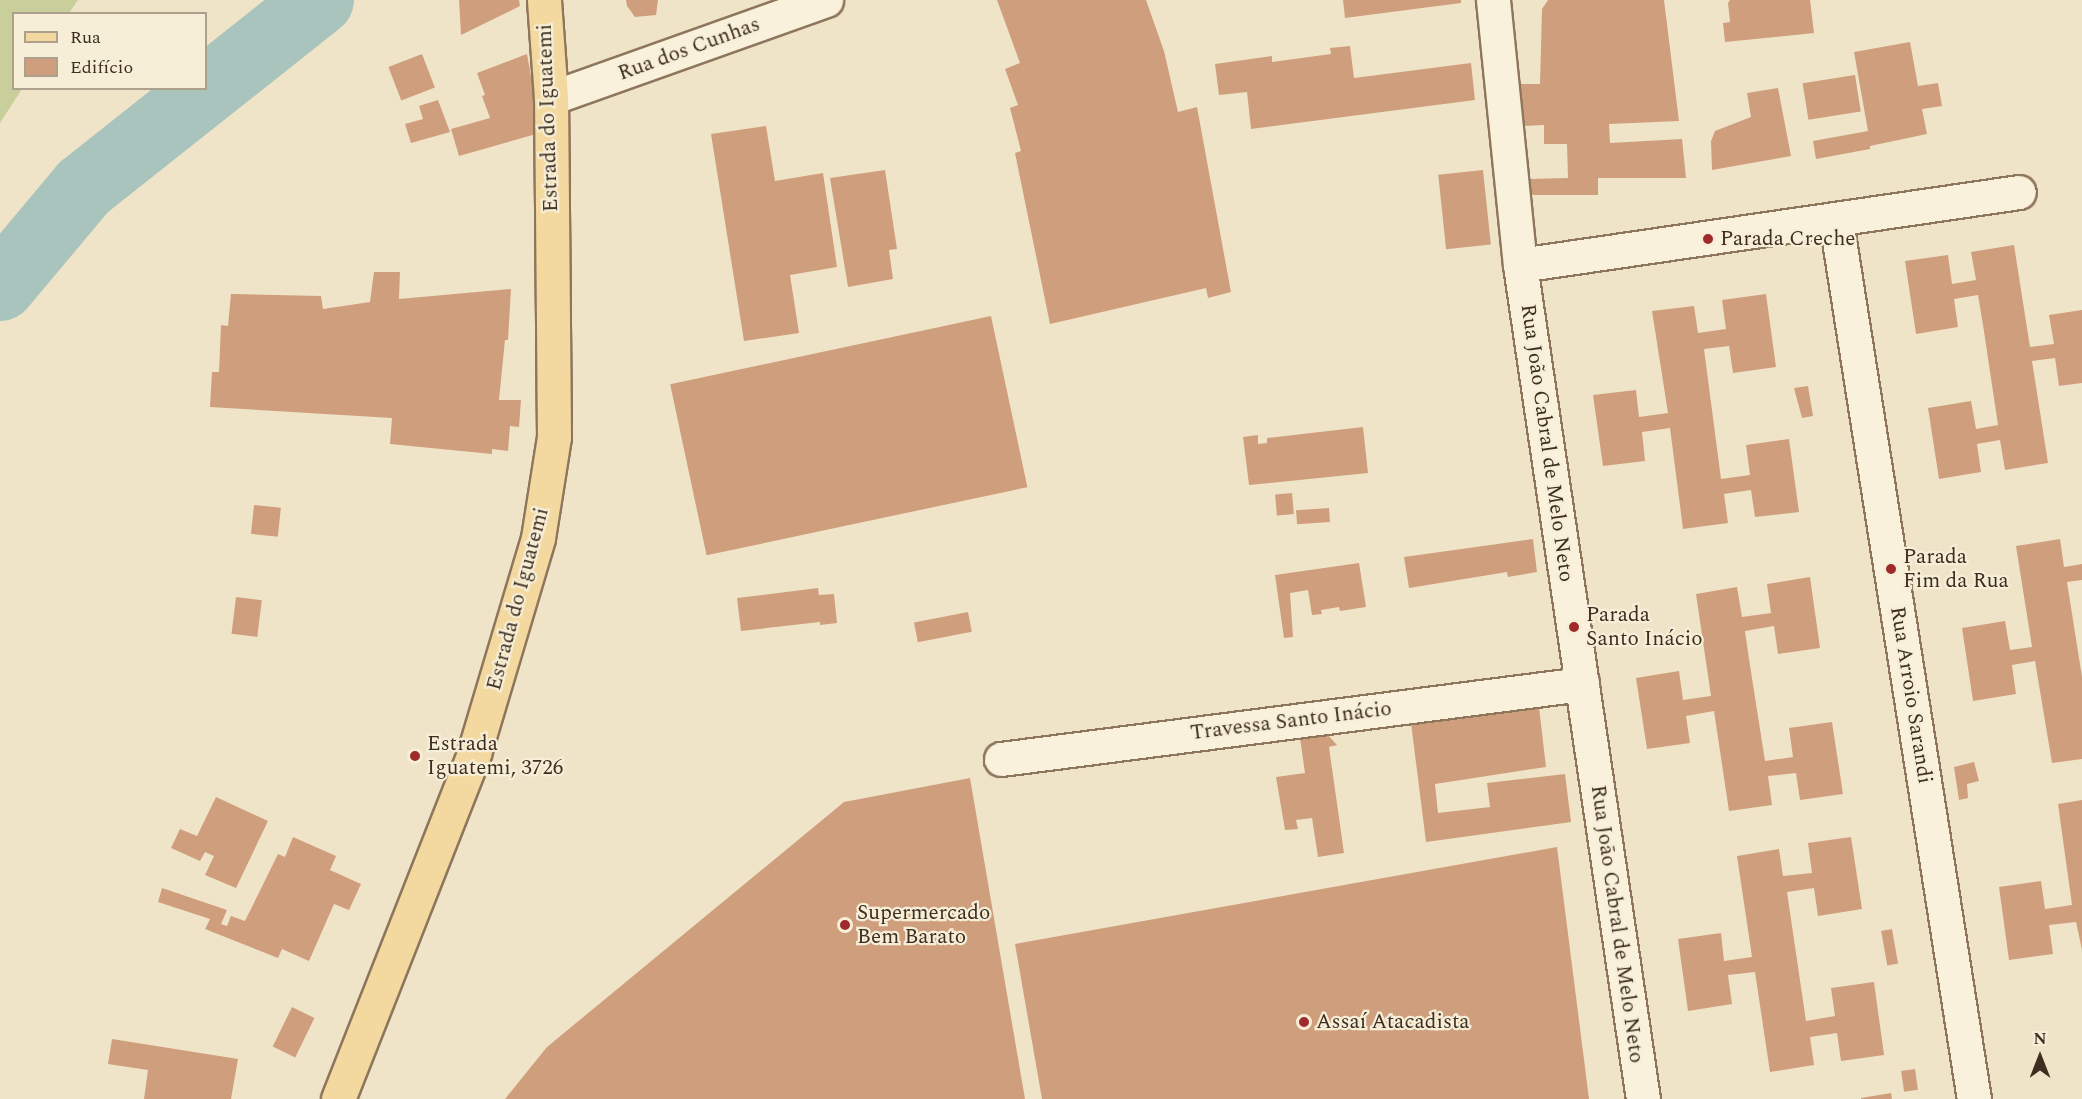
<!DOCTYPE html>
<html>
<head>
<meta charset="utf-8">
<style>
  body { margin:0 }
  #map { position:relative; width:2082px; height:1099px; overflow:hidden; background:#f0e4c8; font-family:Spectral,serif }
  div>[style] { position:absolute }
  .green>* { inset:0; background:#c9cf9b }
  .river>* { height:69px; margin:-34.5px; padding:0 34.5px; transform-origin:34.5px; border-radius:34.5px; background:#a9c4bc }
  .building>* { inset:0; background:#cf9f7d; transform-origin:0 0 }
  .roads { filter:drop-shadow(2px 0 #8d765c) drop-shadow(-2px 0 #8d765c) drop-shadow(0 2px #8d765c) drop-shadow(0 -2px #8d765c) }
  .street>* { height:33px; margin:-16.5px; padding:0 16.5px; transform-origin:16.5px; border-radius:16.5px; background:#faf1dc }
  .primary>* { height:33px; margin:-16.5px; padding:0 16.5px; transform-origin:16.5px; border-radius:16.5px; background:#f3d9a0 }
  .dots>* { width:16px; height:16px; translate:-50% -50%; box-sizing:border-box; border:3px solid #f7eed8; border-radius:50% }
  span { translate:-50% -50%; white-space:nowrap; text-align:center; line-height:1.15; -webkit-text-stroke:4.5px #f7eed8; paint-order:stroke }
  .street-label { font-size:21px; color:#3d2e20 }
  .poi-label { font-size:21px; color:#3d2e20 }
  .left { translate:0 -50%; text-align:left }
  .legend { position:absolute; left:12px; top:12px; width:195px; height:78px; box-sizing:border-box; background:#f7eed8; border:2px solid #ada18e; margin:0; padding:8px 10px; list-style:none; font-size:18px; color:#3d2e20 }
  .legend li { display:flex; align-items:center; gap:12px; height:30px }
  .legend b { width:30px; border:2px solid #ada18e }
  .north { position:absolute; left:2010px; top:1027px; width:60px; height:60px; -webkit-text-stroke:4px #f7eed8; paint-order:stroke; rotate:0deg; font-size:16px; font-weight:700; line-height:24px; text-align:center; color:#3d2e20 }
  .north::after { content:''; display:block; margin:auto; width:21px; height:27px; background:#3d2e20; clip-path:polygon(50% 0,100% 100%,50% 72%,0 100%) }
</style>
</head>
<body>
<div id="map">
  <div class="green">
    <i style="clip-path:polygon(0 0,78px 0,69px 13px,14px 14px,14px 88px,22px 89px,0 123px)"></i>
  </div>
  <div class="river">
    <i style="left:0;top:286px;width:129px;rotate:-50deg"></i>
    <i style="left:83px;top:187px;width:301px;rotate:-38.4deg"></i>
  </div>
  <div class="building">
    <i style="clip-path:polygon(459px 0,519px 0,520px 6px,461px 35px)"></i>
    <i style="clip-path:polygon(626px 0,658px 0,656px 15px,635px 17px,627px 6px)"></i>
    <i style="clip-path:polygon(997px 0,1146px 0,1164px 51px,1178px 112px,1197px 107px,1231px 292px,1208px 298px,1206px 288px,1050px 324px,1015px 153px,1021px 151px,1010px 108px,1018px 105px,1005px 69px,1020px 63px)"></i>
    <i style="clip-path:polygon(1343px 0,1461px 0,1461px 3px,1345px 18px)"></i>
    <i style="clip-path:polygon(1548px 0,1664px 0,1679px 121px,1609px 124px,1610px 143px,1682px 139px,1686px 178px,1598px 178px,1598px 195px,1531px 195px,1530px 179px,1568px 178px,1567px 144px,1544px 144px,1544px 125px,1524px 126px,1520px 84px,1540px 84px,1542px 9px)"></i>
    <i style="clip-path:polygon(1730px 0,1810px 0,1814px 33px,1725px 42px,1723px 23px,1730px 22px,1728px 3px)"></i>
    <i style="clip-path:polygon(1910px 42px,1918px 86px,1938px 83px,1942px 106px,1922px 109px,1927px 134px,1870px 146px,1870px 149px,1816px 159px,1813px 141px,1868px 131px,1854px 52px)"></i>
    <i style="clip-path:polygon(1350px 46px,1354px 78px,1471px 63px,1475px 100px,1251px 129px,1247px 92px,1219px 95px,1215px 64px,1272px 56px,1272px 62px,1331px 54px,1330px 48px)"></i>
    <i style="left:422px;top:54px;width:36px;height:36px;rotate:69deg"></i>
    <i style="clip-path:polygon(527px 54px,536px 104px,536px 134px,459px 156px,451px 129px,490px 118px,482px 96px,485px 95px,477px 73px)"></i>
    <i style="left:1855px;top:75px;width:37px;height:53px;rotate:81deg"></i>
    <i style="clip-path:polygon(1778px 88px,1791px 156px,1712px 170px,1711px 141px,1715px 131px,1751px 117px,1747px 93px)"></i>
    <i style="clip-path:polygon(438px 100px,450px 132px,411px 143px,405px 124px,423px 119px,419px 106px)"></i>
    <i style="clip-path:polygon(766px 126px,775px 181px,823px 173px,837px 267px,790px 275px,799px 333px,744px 341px,711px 134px)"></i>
    <i style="clip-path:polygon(885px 170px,897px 249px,889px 250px,893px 279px,848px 287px,830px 178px)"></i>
    <i style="left:1483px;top:170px;width:75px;height:45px;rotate:84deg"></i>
    <i style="clip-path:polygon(2014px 245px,2030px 347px,2054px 344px,2049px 315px,2082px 310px,2082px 383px,2059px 386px,2055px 358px,2032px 361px,2048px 463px,2005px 470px,2000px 440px,1977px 444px,1981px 472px,1939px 479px,1928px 408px,1971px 401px,1976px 429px,1998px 425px,1983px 325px,1978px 295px,1954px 299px,1958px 327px,1916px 334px,1905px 261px,1948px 255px,1952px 284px,1976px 280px,1971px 252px)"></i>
    <i style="clip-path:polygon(374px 272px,400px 272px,399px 299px,511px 289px,508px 340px,505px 340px,499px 400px,521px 400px,519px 427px,510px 426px,508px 451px,492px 449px,492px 454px,390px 444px,392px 418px,210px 407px,212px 372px,219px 372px,221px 325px,228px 326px,231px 294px,321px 296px,323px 309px,370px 302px)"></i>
    <i style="clip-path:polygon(1766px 294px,1776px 367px,1733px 373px,1729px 346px,1704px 349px,1721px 479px,1750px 475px,1746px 445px,1789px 439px,1799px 512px,1755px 517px,1751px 490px,1724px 494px,1728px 523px,1683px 529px,1670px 428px,1642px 432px,1645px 461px,1603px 466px,1593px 395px,1636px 390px,1639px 417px,1668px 413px,1652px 311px,1694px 306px,1698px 333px,1726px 329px,1722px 300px)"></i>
    <i style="left:991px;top:316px;width:175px;height:328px;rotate:78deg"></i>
    <i style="clip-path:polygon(1808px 386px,1813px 416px,1802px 418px,1794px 388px)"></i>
    <i style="clip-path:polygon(1363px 427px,1368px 473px,1249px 485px,1243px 437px,1258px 435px,1258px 444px,1267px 443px,1267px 438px)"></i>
    <i style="left:1292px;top:493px;width:21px;height:17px;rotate:85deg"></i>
    <i style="left:254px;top:505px;width:27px;height:29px;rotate:6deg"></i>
    <i style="left:1329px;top:508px;width:14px;height:33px;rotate:86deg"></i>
    <i style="clip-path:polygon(1533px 539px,1537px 572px,1508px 577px,1507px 572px,1409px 588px,1404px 557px)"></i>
    <i style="clip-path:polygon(2060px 539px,2064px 567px,2082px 564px,2082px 580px,2067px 582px,2082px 677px,2082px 759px,2052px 763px,2035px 661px,2012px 665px,2016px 694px,1973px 701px,1962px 628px,2005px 621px,2010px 650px,2032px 647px,2016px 546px)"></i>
    <i style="clip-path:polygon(1359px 563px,1366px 607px,1340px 611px,1339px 607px,1321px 610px,1322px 614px,1312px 615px,1308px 590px,1290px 593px,1293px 637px,1284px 638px,1275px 575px)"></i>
    <i style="clip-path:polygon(1810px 577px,1820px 648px,1778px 654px,1774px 626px,1745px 631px,1749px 659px,1765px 761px,1793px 757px,1789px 728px,1832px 722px,1843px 794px,1800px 800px,1796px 773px,1768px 776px,1772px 805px,1729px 811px,1714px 711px,1686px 716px,1690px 743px,1647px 749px,1636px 678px,1679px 671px,1683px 700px,1711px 696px,1696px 594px,1737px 587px,1742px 617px,1771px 613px,1767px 584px)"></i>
    <i style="clip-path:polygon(818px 588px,819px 595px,834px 594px,837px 623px,820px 625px,820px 622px,741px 631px,737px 598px)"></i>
    <i style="left:236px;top:597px;width:26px;height:37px;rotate:7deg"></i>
    <i style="left:968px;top:612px;width:20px;height:55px;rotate:79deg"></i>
    <i style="clip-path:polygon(1539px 707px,1546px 767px,1435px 784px,1438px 813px,1490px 807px,1487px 783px,1565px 774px,1571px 822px,1426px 842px,1411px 723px)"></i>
    <i style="clip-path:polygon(1328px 735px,1337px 745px,1329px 747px,1344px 853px,1318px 857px,1312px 818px,1296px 820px,1298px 829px,1285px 830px,1276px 777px,1305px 773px,1300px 738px)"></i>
    <i style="clip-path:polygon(1974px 762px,1979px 781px,1967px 784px,1968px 798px,1959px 800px,1954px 767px)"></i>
    <i style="clip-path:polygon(970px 778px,1025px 1099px,505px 1099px,547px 1047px,844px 802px)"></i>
    <i style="clip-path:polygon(216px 797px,268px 821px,236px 888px,205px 875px,214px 856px,205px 852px,200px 861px,171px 848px,180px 829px,197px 836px)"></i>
    <i style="clip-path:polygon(2082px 800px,2082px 950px,2076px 922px,2049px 925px,2053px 954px,2009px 960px,1999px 887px,2041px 881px,2045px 909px,2072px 905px,2058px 804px)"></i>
    <i style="clip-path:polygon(293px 837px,336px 856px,330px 870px,361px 884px,349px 910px,334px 904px,309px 961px,282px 949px,278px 958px,205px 929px,210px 919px,158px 902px,162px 888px,227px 910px,221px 924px,227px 926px,231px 916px,245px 921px,278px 854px,285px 857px)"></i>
    <i style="clip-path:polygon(1851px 837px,1862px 909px,1818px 916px,1814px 888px,1787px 892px,1806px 1021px,1835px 1016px,1831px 988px,1874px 982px,1884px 1055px,1841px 1061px,1837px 1033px,1810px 1037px,1814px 1065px,1770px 1072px,1755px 972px,1728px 975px,1732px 1004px,1688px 1011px,1678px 939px,1721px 933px,1724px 961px,1752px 957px,1737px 856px,1779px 849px,1783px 876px,1812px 873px,1808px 843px)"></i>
    <i style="clip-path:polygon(1557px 847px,1589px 1099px,1042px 1099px,1015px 944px)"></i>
    <i style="left:1892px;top:929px;width:35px;height:11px;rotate:80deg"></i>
    <i style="left:292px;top:1007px;width:25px;height:44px;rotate:26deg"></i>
    <i style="clip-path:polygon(112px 1039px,238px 1059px,231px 1099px,144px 1099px,148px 1070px,108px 1064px)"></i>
    <i style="left:1915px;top:1069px;width:21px;height:14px;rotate:82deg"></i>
    <i style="clip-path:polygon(1891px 1093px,1892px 1099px,1861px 1099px,1861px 1098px)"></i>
  </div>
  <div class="roads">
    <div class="street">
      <i style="left:1493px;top:0;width:266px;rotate:84.2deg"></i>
      <i style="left:1520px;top:265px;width:843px;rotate:81.61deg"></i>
      <i style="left:551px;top:98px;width:292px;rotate:-19.6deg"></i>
      <i style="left:1836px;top:221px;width:889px;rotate:81.07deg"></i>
      <i style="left:1520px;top:265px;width:504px;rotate:-8.32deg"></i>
      <i style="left:1001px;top:759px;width:586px;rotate:-7.36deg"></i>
    </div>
    <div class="primary">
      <i style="left:338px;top:1099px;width:372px;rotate:-68.5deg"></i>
      <i style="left:474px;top:753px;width:224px;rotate:-73.4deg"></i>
      <i style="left:538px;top:538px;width:102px;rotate:-81deg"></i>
      <i style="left:554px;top:437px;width:339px;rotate:-90.5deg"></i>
      <i style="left:551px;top:98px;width:98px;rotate:-94.1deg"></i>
    </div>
  </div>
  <div class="dots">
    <i style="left:1708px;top:239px;background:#9e2a2b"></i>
    <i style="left:1891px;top:569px;background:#9e2a2b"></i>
    <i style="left:1574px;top:627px;background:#9e2a2b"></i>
    <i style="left:415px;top:756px;background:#9e2a2b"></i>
    <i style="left:845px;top:925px;background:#9e2a2b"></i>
    <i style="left:1304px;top:1022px;background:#9e2a2b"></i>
  </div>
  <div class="street-label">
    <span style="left:689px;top:49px;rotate:-20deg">Rua dos Cunhas</span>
    <span style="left:548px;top:118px;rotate:-92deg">Estrada do Iguatemi</span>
    <span style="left:1547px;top:443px;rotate:82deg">Rua João Cabral de Melo Neto</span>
    <span style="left:518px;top:599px;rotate:-75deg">Estrada do Iguatemi</span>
    <span style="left:1911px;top:695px;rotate:81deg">Rua Arroio Sarandi</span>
    <span style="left:1291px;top:721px;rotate:-7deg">Travessa Santo Inácio</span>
    <span style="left:1617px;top:924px;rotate:82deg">Rua João Cabral de Melo Neto</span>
  </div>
  <div class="poi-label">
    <span class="left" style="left:1720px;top:239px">Parada Creche</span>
    <span class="left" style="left:1903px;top:569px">Parada<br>Fim da Rua</span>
    <span class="left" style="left:1586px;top:627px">Parada<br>Santo Inácio</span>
    <span class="left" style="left:427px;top:756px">Estrada<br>Iguatemi, 3726</span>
    <span class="left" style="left:857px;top:925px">Supermercado<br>Bem Barato</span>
    <span class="left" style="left:1316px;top:1022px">Assaí Atacadista</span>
  </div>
  <ul class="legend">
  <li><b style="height:8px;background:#f3d9a0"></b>Rua</li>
  <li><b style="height:16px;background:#cf9f7d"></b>Edifício</li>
  </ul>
  <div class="north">N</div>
</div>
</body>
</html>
